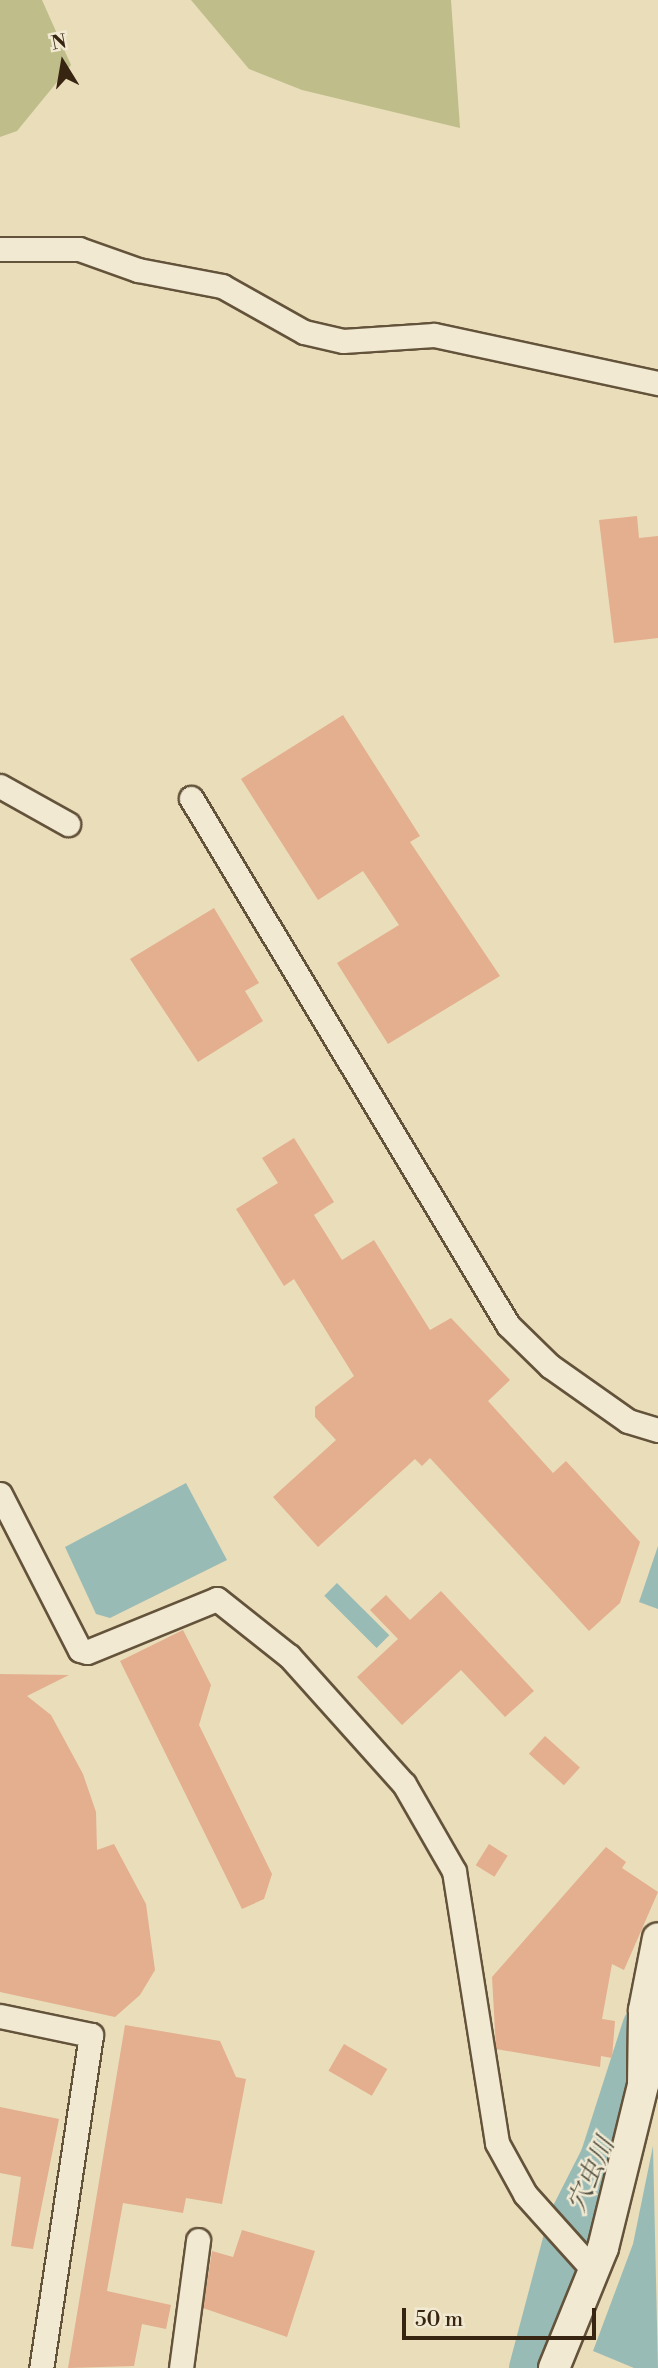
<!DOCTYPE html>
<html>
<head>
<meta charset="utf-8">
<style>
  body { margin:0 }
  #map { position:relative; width:658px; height:2368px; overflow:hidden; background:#eaddba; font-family:"Libre Bodoni","Noto Serif JP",serif }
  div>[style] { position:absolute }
  .green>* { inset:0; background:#bfbe8a }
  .water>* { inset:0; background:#99bbb6; transform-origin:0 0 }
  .river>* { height:47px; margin:-23.5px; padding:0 23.5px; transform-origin:23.5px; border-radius:23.5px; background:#99bbb6 }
  .building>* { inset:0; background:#e3af8f; transform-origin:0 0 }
  .roads { filter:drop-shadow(2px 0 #64533b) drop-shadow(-2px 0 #64533b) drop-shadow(0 2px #64533b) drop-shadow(0 -2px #64533b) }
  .minor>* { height:23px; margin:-11.5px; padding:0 11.5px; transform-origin:11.5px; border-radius:11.5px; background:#f1e9d2 }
  .tertiary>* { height:30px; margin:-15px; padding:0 15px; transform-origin:15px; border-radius:15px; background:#f1e9d2 }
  span { translate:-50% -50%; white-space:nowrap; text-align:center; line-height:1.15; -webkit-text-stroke:5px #f1e9d2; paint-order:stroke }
  .water-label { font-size:26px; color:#545243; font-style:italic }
  .north { position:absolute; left:28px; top:28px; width:70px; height:70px; -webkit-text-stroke:5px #f1e9d2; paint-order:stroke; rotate:349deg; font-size:19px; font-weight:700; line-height:28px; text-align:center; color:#372511 }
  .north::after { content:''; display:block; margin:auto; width:24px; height:32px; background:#372511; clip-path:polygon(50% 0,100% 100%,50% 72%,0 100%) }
  .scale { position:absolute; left:402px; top:2308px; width:194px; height:32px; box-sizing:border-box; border:4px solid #372511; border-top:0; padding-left:9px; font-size:21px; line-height:24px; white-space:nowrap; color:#372511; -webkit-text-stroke:5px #f1e9d2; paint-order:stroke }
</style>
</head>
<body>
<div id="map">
  <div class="green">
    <i style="clip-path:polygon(0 0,42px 0,71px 65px,17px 131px,0 137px)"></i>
    <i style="clip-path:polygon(191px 0,451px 0,460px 128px,302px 90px,249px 69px)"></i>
  </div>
  <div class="water">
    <i style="clip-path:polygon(186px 1483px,227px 1560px,110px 1618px,96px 1614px,65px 1547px)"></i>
    <i style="clip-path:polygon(658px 1546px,658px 1609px,639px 1602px)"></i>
    <i style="left:337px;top:1583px;width:74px;height:18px;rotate:45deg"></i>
    <i style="clip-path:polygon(653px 2146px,658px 2368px,634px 2368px,593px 2351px,633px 2244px)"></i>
  </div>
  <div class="river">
    <i style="left:532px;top:2368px;width:152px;rotate:-75.1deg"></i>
    <i style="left:571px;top:2221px;width:71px;rotate:-63.1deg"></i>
    <i style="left:603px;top:2158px;width:138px;rotate:-72.2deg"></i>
  </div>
  <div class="building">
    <i style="clip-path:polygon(637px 516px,639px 538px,658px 536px,658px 638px,614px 643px,599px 520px)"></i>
    <i style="clip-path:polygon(343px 715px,420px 836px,410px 842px,500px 976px,388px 1044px,337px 963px,399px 925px,363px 871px,318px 900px,241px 779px)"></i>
    <i style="clip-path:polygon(214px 908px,259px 983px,245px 991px,263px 1021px,198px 1062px,130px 959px)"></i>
    <i style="clip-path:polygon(294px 1138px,334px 1202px,314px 1215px,342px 1260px,374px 1240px,430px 1330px,451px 1318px,510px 1380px,488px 1401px,553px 1473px,566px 1461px,640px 1542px,620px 1603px,589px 1631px,430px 1458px,422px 1466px,415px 1459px,318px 1547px,273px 1497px,336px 1440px,315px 1417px,315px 1407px,354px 1376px,294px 1279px,284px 1286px,236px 1209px,278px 1183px,262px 1158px)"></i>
    <i style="clip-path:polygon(441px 1591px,534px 1691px,505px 1717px,461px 1670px,402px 1725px,357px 1677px,398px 1639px,370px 1610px,386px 1595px,410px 1620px)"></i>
    <i style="clip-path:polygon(183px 1630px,211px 1685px,199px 1725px,272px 1874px,264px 1899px,242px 1909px,120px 1661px)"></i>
    <i style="clip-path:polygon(0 1674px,69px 1675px,27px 1696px,51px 1715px,83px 1774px,96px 1812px,97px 1850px,114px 1844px,146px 1904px,155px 1970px,140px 1995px,115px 2017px,0 1992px)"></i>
    <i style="left:545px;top:1736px;width:47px;height:24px;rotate:42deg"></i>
    <i style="left:489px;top:1844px;width:22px;height:25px;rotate:32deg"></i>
    <i style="clip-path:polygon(606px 1847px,626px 1862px,622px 1868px,658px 1892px,624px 1970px,612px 1964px,602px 2019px,615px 2021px,612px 2058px,601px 2056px,600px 2067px,496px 2049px,492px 1977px)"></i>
    <i style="clip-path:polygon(125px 2025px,220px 2041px,236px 2077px,246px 2079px,222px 2204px,186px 2198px,183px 2213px,123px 2203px,107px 2291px,171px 2305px,166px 2329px,142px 2324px,134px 2366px,68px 2368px)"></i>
    <i style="left:344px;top:2044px;width:50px;height:31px;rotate:30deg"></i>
    <i style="clip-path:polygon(0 2107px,59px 2119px,33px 2249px,11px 2246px,21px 2177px,0 2173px)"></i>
    <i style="clip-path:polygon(242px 2230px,315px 2251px,287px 2337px,203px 2308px,212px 2251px,233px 2257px)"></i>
  </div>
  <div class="roads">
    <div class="minor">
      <i style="left:0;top:249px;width:79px"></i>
      <i style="left:79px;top:249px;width:63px;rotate:19.6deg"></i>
      <i style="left:138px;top:270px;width:86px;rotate:10.8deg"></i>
      <i style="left:222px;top:286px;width:94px;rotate:29.3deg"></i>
      <i style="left:304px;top:332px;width:40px;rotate:13deg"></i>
      <i style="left:343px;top:341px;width:91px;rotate:-3.8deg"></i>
      <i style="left:434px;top:335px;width:229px;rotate:12.1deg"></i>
      <i style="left:0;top:786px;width:78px;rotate:29.2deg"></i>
      <i style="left:191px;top:798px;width:615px;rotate:58.97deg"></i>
      <i style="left:508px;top:1325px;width:59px;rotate:44.3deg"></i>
      <i style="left:550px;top:1366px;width:95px;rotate:35.2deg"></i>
      <i style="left:628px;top:1421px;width:31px;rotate:17deg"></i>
      <i style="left:0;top:1494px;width:175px;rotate:62.9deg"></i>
      <i style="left:80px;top:1650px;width:7px;rotate:16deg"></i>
      <i style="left:87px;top:1652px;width:140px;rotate:-22.2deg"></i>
      <i style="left:217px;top:1599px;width:92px;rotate:38.4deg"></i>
      <i style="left:289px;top:1656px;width:172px;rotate:48.1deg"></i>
      <i style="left:404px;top:1784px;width:100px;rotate:60.1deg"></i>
      <i style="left:454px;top:1871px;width:275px;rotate:81deg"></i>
      <i style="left:497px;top:2143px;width:58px;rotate:61.2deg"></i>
      <i style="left:525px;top:2194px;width:105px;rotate:48.1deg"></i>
      <i style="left:0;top:2016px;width:93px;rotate:11.8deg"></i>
      <i style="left:91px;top:2035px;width:337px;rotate:98.5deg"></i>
      <i style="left:181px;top:2368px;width:129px;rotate:-82.4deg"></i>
    </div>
    <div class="tertiary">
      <i style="left:554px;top:2368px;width:130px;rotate:-67.8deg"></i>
      <i style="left:603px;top:2248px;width:168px;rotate:-76.2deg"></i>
      <i style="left:643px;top:2085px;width:75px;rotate:-89.2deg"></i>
      <i style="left:644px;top:2010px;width:73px;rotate:-79deg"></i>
    </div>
  </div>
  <div class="water-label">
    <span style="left:592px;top:2175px;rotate:-66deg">穴虫川</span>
  </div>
  <div class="north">N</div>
  <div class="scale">50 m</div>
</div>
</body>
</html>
